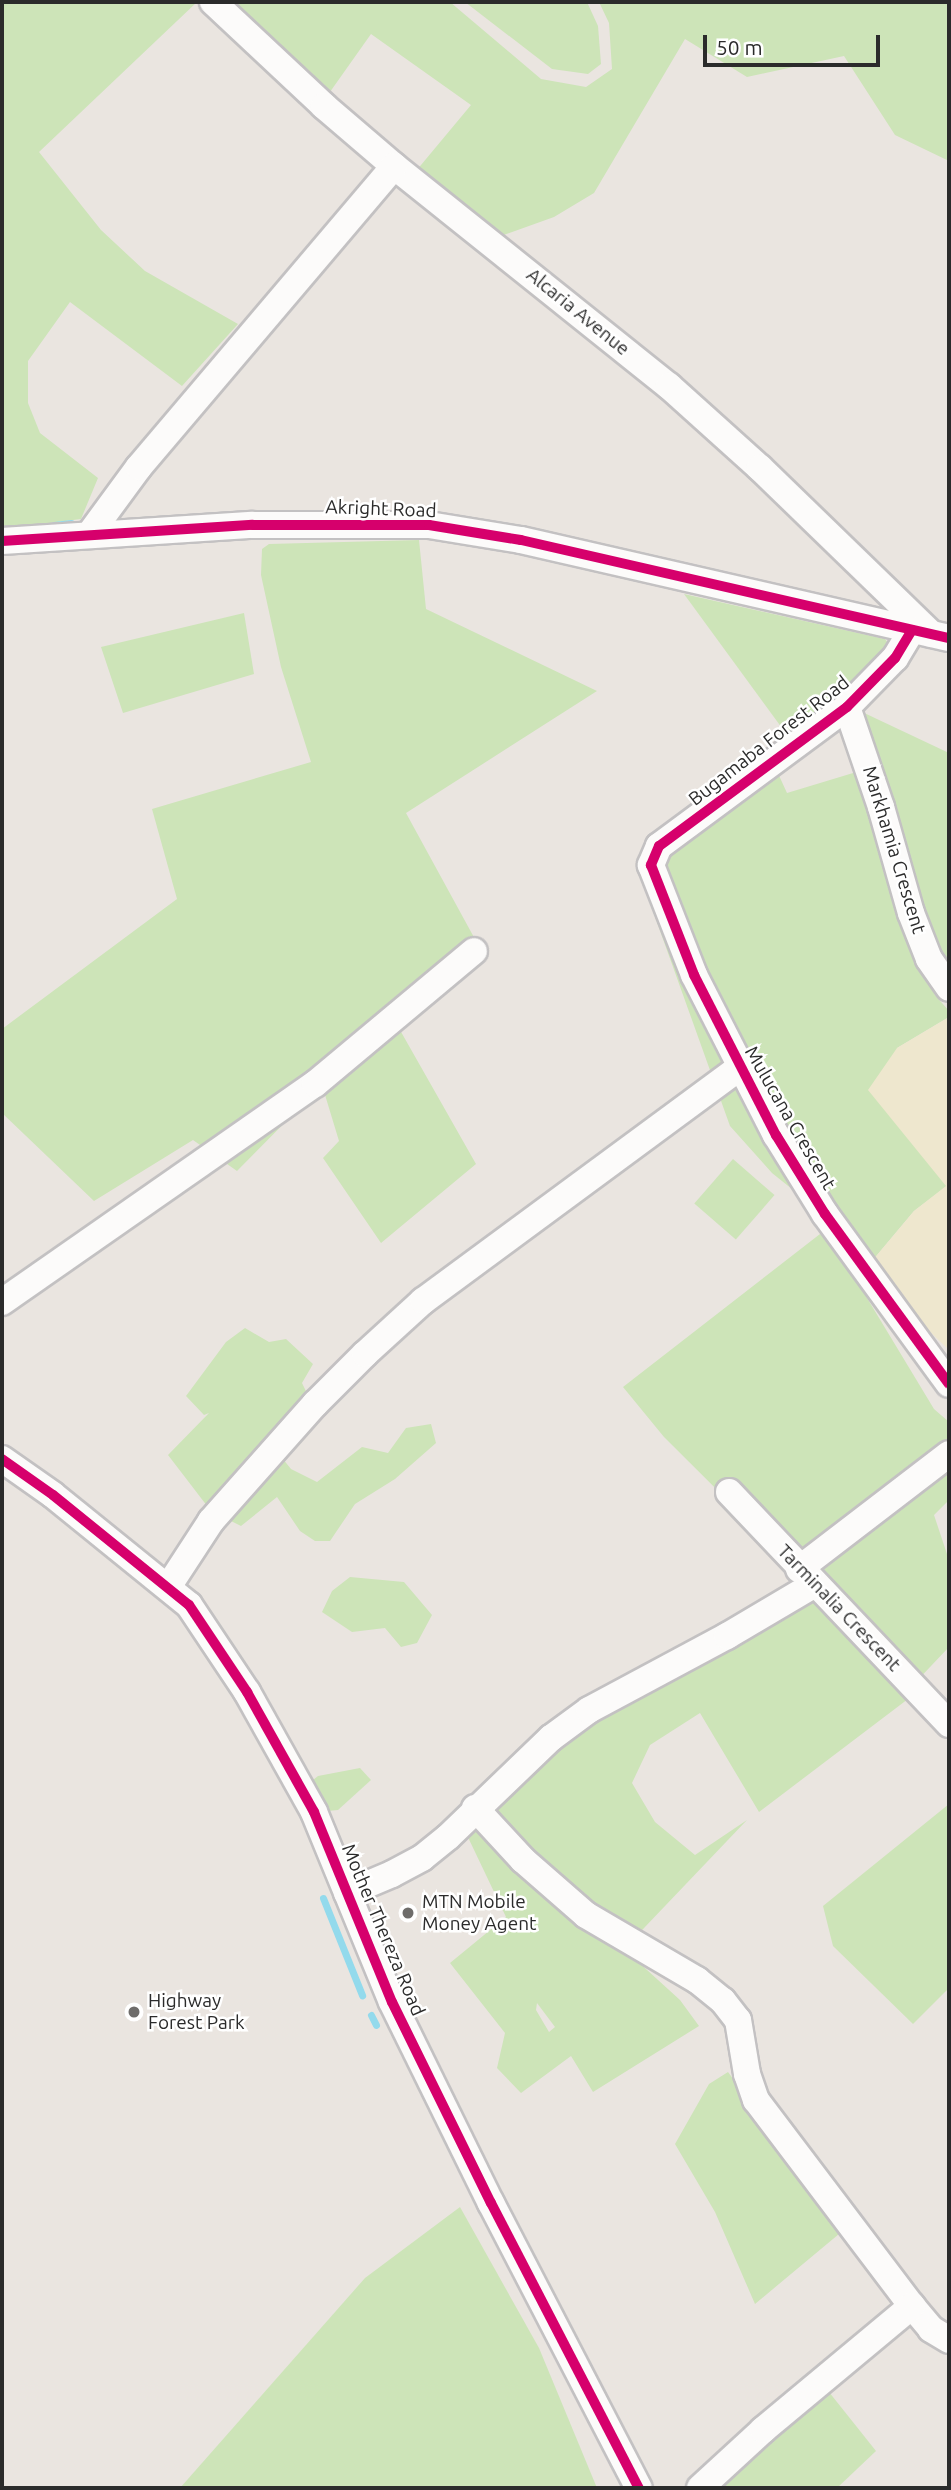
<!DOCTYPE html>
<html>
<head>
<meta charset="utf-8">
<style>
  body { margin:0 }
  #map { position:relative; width:951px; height:2490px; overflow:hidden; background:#eae5e0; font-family:Ubuntu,sans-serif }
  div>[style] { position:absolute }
  .green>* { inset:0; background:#cde4b8; transform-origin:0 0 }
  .sand>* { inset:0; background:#eee7ce }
  .stream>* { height:7px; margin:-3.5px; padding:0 3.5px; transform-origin:3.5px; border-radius:3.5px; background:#93daec }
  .roads { filter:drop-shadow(2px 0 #c3c1c2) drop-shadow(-2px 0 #c3c1c2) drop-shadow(0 2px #c3c1c2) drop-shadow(0 -2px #c3c1c2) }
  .minor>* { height:26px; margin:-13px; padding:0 13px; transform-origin:13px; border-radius:13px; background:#fcfbfa }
  .cycleway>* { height:10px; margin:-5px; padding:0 5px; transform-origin:5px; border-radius:5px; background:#d6006c }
  .dots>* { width:19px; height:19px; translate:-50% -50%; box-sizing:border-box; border:4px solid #fff; border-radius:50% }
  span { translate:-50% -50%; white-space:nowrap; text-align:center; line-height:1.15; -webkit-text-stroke:5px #fff; paint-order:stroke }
  .street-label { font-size:19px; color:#2b2b2b }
  .poi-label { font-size:19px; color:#2b2b2b }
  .left { translate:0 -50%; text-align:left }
  .frame { position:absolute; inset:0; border:4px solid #2b2b2b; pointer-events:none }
  .scale { position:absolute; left:703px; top:35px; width:177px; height:32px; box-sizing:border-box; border:4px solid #2b2b2b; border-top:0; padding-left:9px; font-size:21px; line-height:24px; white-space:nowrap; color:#2b2b2b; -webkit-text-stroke:5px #fff; paint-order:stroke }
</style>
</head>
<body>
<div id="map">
  <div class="green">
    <i style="clip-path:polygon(2px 2px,197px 2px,39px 152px,101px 230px,145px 271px,238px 324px,182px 386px,70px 302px,28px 361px,28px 403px,40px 433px,98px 478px,81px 519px,2px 529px)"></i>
    <i style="clip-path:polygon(225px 2px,450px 2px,541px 79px,586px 87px,612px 69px,609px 23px,599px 2px,949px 2px,949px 161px,895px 135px,844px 56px,747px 77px,685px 39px,594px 193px,554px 217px,498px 237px,416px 171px,471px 105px,371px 34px,325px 99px)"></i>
    <i style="clip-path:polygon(465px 2px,587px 2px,598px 26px,601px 64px,588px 74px,552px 69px)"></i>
    <i style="clip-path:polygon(419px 540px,426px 609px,597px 691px,406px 813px,476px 941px,392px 1016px,476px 1164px,381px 1243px,323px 1158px,339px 1141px,322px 1085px,237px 1171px,193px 1140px,94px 1201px,2px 1113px,2px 1029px,177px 899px,152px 809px,311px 762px,281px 667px,261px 575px,262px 549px,269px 544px)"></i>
    <i style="clip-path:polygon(684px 594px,885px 639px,891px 647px,888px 656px,790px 739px)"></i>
    <i style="clip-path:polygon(244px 613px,254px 674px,123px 713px,101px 647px)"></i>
    <i style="clip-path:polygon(860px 711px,949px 753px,949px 974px,918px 908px)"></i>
    <i style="clip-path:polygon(776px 769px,787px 793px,863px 770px,923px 971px,935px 995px,949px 1011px,949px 1017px,897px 1048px,947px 1186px,914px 1211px,867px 1267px,843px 1230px,772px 1173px,730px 1126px,649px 900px,649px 868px)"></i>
    <i style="left:733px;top:1159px;width:55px;height:59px;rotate:41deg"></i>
    <i style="clip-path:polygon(820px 1234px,835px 1245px,934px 1409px,949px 1422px,949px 1500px,934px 1515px,949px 1560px,949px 1647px,913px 1685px,664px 1437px,623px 1387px)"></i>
    <i style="clip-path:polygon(245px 1328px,269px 1342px,286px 1339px,313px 1364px,302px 1383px,316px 1412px,274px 1448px,291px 1469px,317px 1482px,362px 1447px,388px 1453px,406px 1428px,431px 1424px,436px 1443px,395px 1479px,355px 1504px,330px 1541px,315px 1541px,300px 1531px,277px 1497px,241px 1526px,231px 1521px,224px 1528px,168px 1455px,209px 1413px,204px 1415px,186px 1396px,226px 1342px)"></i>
    <i style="clip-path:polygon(350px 1577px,404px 1582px,432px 1615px,417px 1643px,401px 1647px,385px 1628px,352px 1632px,322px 1612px,332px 1591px)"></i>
    <i style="clip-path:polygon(evenodd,795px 1581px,908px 1699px,759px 1812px,700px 1713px,650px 1745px,632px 1783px,655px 1822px,695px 1855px,747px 1820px,624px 1949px,680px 2000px,699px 2026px,593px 2092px,571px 2056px,521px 2093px,497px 2068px,505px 2033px,450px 1963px,506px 1917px,465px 1831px,546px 1740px,795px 1581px,537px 2003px,555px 2027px,549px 2032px,536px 2010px,537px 2003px)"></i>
    <i style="clip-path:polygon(360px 1768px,371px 1780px,338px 1810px,307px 1813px,297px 1793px,318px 1776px)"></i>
    <i style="clip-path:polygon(949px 1804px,949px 1988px,913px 2024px,833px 1946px,823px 1906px)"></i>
    <i style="clip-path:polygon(728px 2072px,845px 2229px,755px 2304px,715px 2212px,675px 2144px,709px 2084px)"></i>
    <i style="clip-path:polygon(460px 2207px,539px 2348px,597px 2488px,180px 2488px,365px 2278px)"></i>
    <i style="clip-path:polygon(825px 2387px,876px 2451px,837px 2488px,706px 2488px)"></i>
  </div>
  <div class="sand">
    <i style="clip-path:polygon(949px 1017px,949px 1350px,923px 1325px,909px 1335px,867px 1267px,914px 1211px,946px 1186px,868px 1090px,897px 1048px)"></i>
  </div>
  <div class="stream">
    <i style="left:54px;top:525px;width:17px;rotate:-7deg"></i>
    <i style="left:323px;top:1898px;width:105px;rotate:68.1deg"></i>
    <i style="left:371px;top:2015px;width:11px;rotate:63deg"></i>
  </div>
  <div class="roads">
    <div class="minor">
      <i style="left:213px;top:2px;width:152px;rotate:43.1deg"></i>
      <i style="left:324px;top:106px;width:92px;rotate:40.6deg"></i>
      <i style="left:394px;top:166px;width:352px;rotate:38.7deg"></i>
      <i style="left:669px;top:386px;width:122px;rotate:42deg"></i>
      <i style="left:760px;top:468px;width:238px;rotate:44.1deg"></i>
      <i style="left:89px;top:535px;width:84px;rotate:-53.7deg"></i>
      <i style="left:139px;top:467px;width:394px;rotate:-49.7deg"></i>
      <i style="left:2px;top:541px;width:251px;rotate:-3.7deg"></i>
      <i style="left:252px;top:525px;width:177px"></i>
      <i style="left:429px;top:525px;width:93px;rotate:9.3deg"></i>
      <i style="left:521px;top:540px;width:439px;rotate:12.9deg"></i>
      <i style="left:912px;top:630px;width:33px;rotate:121deg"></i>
      <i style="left:895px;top:658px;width:69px;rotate:134.4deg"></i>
      <i style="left:847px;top:707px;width:234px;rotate:143.5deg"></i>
      <i style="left:659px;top:846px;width:21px;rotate:113deg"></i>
      <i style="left:651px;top:865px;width:118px;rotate:68.6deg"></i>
      <i style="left:694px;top:975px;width:180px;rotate:62.9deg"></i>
      <i style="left:776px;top:1135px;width:93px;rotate:58.2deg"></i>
      <i style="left:825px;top:1214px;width:210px;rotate:53.9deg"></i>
      <i style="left:847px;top:707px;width:106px;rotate:71.2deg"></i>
      <i style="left:881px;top:807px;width:110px;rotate:74.2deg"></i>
      <i style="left:911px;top:913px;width:49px;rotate:68.6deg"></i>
      <i style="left:929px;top:959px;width:35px;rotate:55deg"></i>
      <i style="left:2px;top:1302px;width:381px;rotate:-34.9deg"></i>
      <i style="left:315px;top:1084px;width:207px;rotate:-39.9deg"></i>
      <i style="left:2px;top:1459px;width:62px;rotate:35.2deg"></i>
      <i style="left:53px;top:1495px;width:175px;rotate:39deg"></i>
      <i style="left:189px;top:1605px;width:105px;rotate:56.3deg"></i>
      <i style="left:247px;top:1692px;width:137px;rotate:60.8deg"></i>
      <i style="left:314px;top:1812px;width:205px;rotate:67.7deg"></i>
      <i style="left:392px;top:2002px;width:224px;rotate:63.8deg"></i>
      <i style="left:491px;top:2203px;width:321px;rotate:62.6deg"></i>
      <i style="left:729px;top:1492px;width:320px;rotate:46.5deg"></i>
      <i style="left:799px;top:1569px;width:189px;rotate:-37.5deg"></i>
      <i style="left:168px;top:1587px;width:79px;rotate:-56.9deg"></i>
      <i style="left:211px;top:1521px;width:157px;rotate:-48.4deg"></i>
      <i style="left:315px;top:1404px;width:71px;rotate:-45deg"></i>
      <i style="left:365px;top:1354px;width:79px;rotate:-42.4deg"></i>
      <i style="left:423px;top:1301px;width:393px;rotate:-36.4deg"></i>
      <i style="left:475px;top:1808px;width:71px;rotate:47.3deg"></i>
      <i style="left:523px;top:1860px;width:84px;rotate:41.1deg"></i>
      <i style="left:586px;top:1915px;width:129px;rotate:30.4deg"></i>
      <i style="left:697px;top:1980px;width:33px;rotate:39deg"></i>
      <i style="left:723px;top:2001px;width:24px;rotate:52deg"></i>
      <i style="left:738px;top:2020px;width:55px;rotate:80.5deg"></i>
      <i style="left:747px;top:2074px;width:28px;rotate:71deg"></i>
      <i style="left:756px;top:2100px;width:258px;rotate:52.9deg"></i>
      <i style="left:912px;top:2306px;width:30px;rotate:50deg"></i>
      <i style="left:931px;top:2329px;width:21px;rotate:31deg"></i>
      <i style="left:347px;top:1893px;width:49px;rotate:-22.9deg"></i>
      <i style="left:392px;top:1874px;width:34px;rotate:-28deg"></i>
      <i style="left:422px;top:1858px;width:33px;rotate:-39deg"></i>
      <i style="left:448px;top:1837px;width:143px;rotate:-43.9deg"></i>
      <i style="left:551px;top:1738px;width:47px;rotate:-36.4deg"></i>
      <i style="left:589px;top:1710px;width:157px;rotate:-28.2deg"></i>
      <i style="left:727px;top:1636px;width:102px;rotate:-30.6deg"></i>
      <i style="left:700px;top:2488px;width:86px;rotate:-42.6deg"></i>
      <i style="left:763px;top:2430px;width:194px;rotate:-39.8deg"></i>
    </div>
  </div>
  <div class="cycleway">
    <i style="left:2px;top:541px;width:251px;rotate:-3.7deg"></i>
    <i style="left:252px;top:525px;width:177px"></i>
    <i style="left:429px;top:525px;width:93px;rotate:9.3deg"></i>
    <i style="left:521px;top:540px;width:439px;rotate:12.9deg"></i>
    <i style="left:912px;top:630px;width:33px;rotate:121deg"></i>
    <i style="left:895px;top:658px;width:69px;rotate:134.4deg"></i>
    <i style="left:847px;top:707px;width:234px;rotate:143.5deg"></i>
    <i style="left:659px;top:846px;width:21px;rotate:113deg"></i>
    <i style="left:651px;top:865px;width:118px;rotate:68.6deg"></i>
    <i style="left:694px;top:975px;width:180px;rotate:62.9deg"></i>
    <i style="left:776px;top:1135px;width:93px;rotate:58.2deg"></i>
    <i style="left:825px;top:1214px;width:210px;rotate:53.9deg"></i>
    <i style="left:2px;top:1459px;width:62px;rotate:35.2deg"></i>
    <i style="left:53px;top:1495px;width:175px;rotate:39deg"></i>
    <i style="left:189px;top:1605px;width:105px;rotate:56.3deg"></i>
    <i style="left:247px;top:1692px;width:137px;rotate:60.8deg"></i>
    <i style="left:314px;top:1812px;width:205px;rotate:67.7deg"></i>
    <i style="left:392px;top:2002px;width:224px;rotate:63.8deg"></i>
    <i style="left:491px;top:2203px;width:321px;rotate:62.6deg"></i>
  </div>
  <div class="dots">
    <i style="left:408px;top:1913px;background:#6e6c6a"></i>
    <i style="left:134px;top:2012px;background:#6e6c6a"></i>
  </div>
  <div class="street-label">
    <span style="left:578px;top:312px;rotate:39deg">Alcaria Avenue</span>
    <span style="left:381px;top:509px;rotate:2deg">Akright Road</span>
    <span style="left:769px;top:741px;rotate:-38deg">Bugamaba Forest Road</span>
    <span style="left:894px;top:850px;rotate:73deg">Markhamia Crescent</span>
    <span style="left:790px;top:1118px;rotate:60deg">Mulucana Crescent</span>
    <span style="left:839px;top:1608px;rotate:46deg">Tarminalia Crescent</span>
    <span style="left:383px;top:1930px;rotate:67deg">Mother Thereza Road</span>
  </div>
  <div class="poi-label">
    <span class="left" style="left:422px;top:1913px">MTN Mobile<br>Money Agent</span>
    <span class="left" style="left:148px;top:2012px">Highway<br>Forest Park</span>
  </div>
  <div class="frame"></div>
  <div class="scale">50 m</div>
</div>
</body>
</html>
